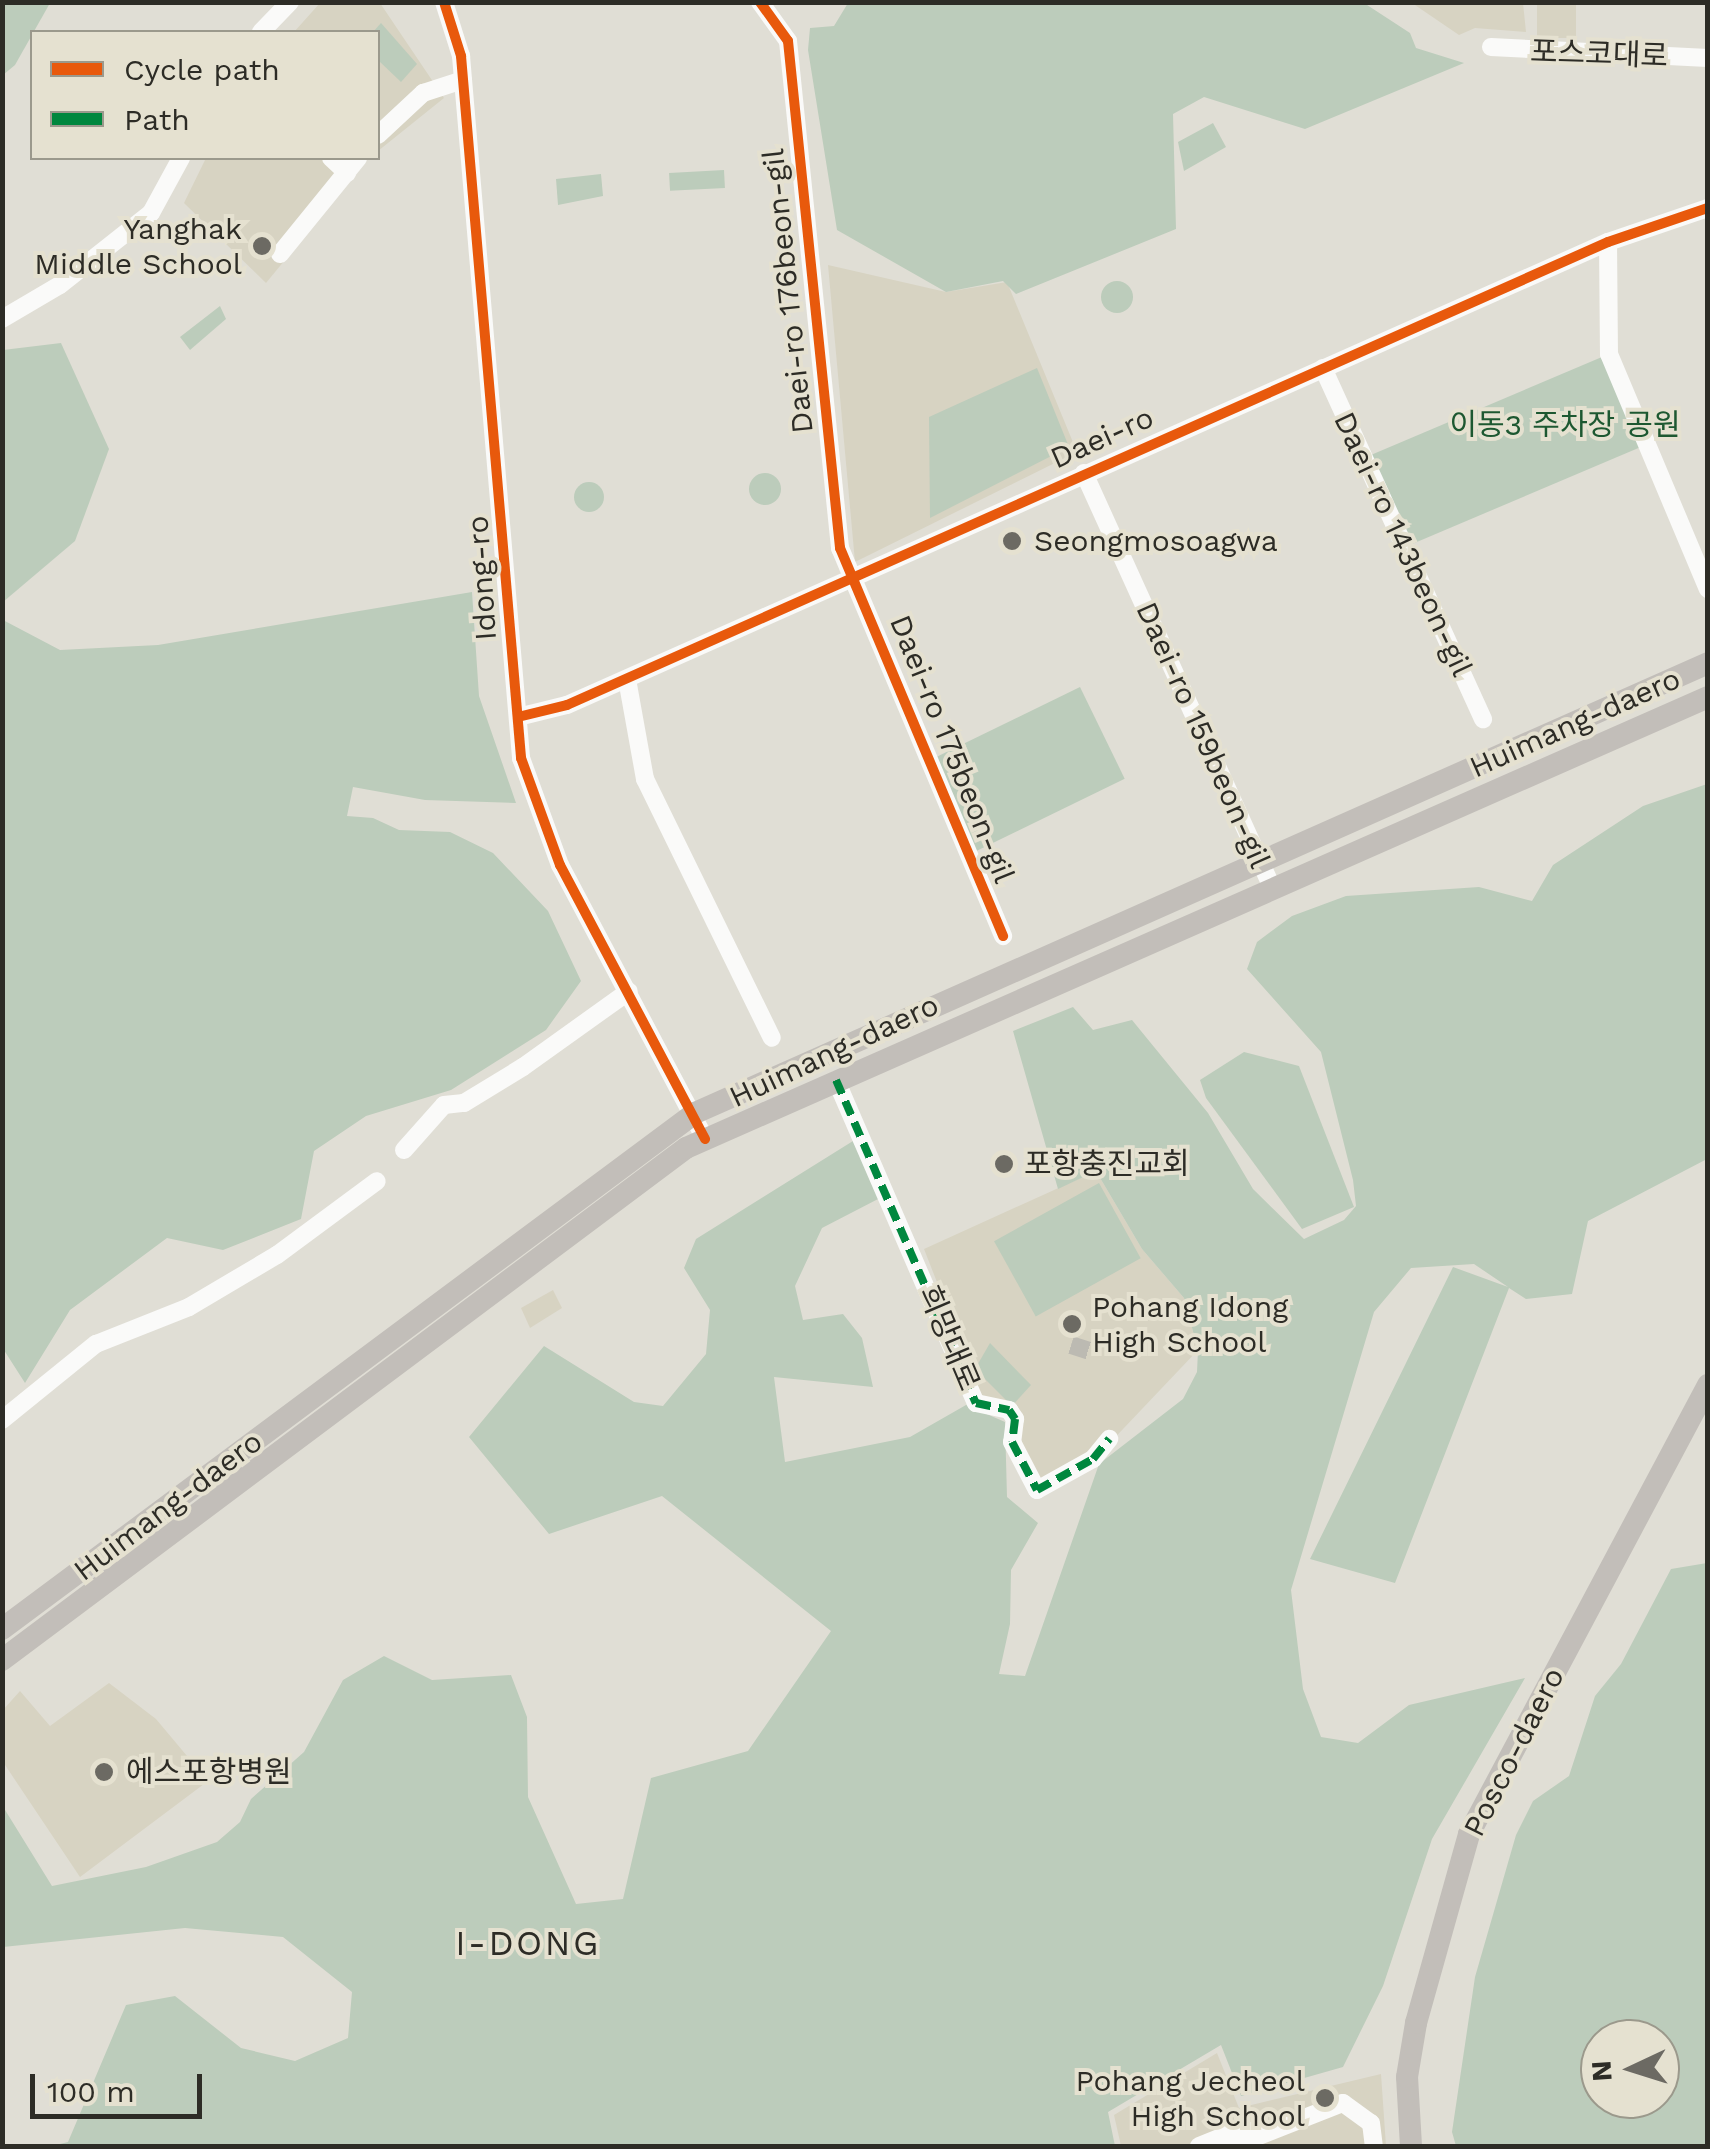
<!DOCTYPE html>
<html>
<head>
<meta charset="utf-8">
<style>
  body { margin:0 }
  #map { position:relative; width:1710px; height:2149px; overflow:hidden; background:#e0ded5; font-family:"Work Sans","Noto Sans KR",sans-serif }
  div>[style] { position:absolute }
  .built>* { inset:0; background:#d7d3c2; transform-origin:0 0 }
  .green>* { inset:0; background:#bcccbb; transform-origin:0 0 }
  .round { border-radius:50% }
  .minor-tunnel>* { height:18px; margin-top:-9px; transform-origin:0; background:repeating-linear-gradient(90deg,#bcbab2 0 18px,transparent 0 27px) }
  .minor>* { height:18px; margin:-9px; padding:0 9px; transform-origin:9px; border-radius:9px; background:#fafaf9 }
  .major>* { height:22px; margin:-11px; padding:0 11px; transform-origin:11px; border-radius:11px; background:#c2beb9 }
  .quiet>* { height:8px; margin-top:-4px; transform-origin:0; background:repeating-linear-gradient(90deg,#00873e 0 15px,transparent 0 23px) }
  .cycleway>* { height:10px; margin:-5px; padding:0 5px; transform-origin:5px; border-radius:5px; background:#e8590c }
  .dots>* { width:28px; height:28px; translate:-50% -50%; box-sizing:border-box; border:5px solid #e5e1d0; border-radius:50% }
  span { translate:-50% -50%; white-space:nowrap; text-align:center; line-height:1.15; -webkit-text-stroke:8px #e5e1d0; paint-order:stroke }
  .street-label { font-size:30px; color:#2d2c26 }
  .poi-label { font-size:30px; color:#2d2c26 }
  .right { translate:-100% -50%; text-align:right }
  .left { translate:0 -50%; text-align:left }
  .park-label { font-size:30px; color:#1d5831 }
  .quarter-label { font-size:35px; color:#2d2c26; letter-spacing:2.5px }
  .frame { position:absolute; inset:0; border:5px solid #2d2c26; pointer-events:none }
  .legend { position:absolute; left:30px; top:30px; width:350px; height:130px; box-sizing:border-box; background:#e5e1d0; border:2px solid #9b998c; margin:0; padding:12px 18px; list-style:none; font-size:30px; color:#2d2c26 }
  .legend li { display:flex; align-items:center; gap:20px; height:50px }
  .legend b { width:50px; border:2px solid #9b998c }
  .north { position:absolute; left:1580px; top:2019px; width:100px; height:100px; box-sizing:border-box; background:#e5e1d0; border:2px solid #9b998c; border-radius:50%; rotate:266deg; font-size:28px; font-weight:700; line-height:40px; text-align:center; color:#2d2c26 }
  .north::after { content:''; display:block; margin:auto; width:35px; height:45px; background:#6c6a63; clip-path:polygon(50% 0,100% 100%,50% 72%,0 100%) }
  .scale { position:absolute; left:30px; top:2074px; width:172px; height:45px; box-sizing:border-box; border:5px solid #2d2c26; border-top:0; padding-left:12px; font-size:30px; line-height:35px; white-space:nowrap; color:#2d2c26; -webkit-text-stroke:8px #e5e1d0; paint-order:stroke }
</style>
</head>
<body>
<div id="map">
  <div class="built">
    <i style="clip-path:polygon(320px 3px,380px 3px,444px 98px,378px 151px,378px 32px,294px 32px)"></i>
    <i style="clip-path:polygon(1412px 3px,1523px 3px,1526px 32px,1475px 28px,1459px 35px)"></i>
    <i style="left:1537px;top:3px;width:39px;height:35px"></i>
    <i style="clip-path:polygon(206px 158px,369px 158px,266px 283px,184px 203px)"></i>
    <i style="clip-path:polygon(828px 265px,946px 292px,1007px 282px,1077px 452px,855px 562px)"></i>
    <i style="clip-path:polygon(1096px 1171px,1142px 1249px,1184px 1298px,1198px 1350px,1105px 1448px,1039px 1484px,1019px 1441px,1022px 1414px,982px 1397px,924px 1249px)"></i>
    <i style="clip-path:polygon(553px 1290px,562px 1308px,530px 1328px,521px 1308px)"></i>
    <i style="clip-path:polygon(109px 1683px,156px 1719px,208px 1781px,80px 1877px,3px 1762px,3px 1710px,20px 1691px,50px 1726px)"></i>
    <i style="clip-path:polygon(1217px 2053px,1239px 2108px,1381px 2074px,1386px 2146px,1121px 2146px,1114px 2115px)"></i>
  </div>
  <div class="green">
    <i style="clip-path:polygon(3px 2px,50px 3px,15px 65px,3px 75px)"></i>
    <i style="clip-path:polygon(848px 3px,1364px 3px,1410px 33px,1416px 48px,1464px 63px,1305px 129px,1204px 97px,1173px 114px,1176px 229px,1016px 294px,1003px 281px,946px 292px,837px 230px,808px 50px,810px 28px,834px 26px)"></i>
    <i style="clip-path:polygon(381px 23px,417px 64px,401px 82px,378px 60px,373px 32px)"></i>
    <i style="clip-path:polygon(1213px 123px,1226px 147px,1184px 171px,1178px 142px)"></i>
    <i style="left:724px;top:170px;width:18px;height:55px;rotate:87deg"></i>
    <i style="clip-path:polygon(601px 174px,603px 196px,558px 205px,556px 179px)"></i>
    <i class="round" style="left:1101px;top:281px;width:32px;height:32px"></i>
    <i style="clip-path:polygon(220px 306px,226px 319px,190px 350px,180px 337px)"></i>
    <i style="clip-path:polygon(61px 343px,109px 449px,75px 541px,3px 602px,3px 350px)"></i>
    <i style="left:1609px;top:354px;width:98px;height:267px;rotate:67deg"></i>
    <i style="clip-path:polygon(1037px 368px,1069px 447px,930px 518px,929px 417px)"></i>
    <i class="round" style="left:749px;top:473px;width:32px;height:32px"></i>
    <i class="round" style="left:574px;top:482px;width:30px;height:30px"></i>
    <i style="clip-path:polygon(472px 592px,479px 696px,516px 803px,425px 800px,353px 787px,347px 816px,373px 818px,399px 830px,450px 832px,493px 853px,548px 911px,581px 981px,546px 1030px,451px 1090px,366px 1116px,314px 1151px,301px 1219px,223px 1250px,167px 1238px,70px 1310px,25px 1383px,2px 1347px,3px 620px,60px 650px,158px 645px)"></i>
    <i style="left:1080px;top:687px;width:102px;height:169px;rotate:64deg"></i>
    <i style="clip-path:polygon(1707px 784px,1707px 1159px,1588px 1221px,1572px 1294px,1526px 1299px,1509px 1288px,1395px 1583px,1310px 1559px,1453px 1267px,1508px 1287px,1474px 1264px,1411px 1268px,1374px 1312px,1291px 1590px,1303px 1689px,1321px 1737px,1358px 1743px,1409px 1705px,1525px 1678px,1432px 1839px,1383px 1986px,1343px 2067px,1241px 2096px,1221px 2045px,1108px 2112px,1115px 2146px,52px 2146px,68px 2142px,126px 2005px,175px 1996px,241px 2048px,295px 2061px,348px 2038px,352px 1992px,283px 1937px,185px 1928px,3px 1947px,2px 1805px,52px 1886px,146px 1867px,217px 1842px,240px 1822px,251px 1799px,304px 1752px,343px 1680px,384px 1656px,432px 1680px,511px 1675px,527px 1717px,528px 1797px,576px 1904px,623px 1899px,651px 1778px,748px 1751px,831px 1631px,662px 1496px,549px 1534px,469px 1437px,544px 1346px,634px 1402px,663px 1406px,706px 1354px,710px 1310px,684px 1268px,696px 1239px,853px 1141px,880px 1198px,822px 1228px,795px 1286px,803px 1320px,843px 1314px,862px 1338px,873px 1387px,774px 1377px,785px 1462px,910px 1437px,966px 1405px,1005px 1422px,1007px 1497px,1038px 1523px,1011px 1570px,1010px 1624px,999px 1674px,1025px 1676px,1099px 1464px,1183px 1399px,1197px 1372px,1198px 1350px,1184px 1298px,1142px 1249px,1096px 1171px,1058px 1189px,1013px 1031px,1073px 1007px,1093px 1030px,1132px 1020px,1208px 1113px,1253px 1189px,1304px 1239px,1344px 1220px,1356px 1206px,1353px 1180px,1321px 1052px,1247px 969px,1257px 942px,1292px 916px,1346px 896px,1479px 887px,1532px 901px,1553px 865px,1643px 806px)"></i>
    <i style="clip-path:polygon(1244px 1052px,1299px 1066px,1354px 1207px,1302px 1229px,1206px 1098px,1200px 1080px)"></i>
    <i style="left:1099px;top:1183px;width:86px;height:120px;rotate:61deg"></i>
    <i style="clip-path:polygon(990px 1343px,1031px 1385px,1012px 1406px,975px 1369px)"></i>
    <i style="clip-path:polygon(evenodd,1707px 1563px,1707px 2146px,1456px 2146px,1452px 2132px,1475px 1977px,1516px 1835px,1533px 1801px,1569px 1776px,1595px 1696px,1621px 1664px,1671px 1569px,1707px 1563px,1600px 2039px,1660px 2039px,1660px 2099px,1600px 2099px,1600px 2039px)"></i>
  </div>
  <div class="minor-tunnel">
    <i style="left:1071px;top:1345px;width:22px;rotate:18deg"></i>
  </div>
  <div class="minor">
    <i style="left:444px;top:2px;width:57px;rotate:72.5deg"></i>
    <i style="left:461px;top:56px;width:705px;rotate:85.11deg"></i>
    <i style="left:521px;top:758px;width:114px;rotate:70deg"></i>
    <i style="left:560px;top:865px;width:310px;rotate:62.1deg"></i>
    <i style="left:760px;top:2px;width:48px;rotate:54.3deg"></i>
    <i style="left:788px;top:41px;width:510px;rotate:84.14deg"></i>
    <i style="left:840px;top:548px;width:421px;rotate:67.2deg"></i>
    <i style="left:261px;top:32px;width:42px;rotate:-46deg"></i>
    <i style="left:1491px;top:47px;width:217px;rotate:2.9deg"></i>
    <i style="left:378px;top:135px;width:62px;rotate:-43deg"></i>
    <i style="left:423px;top:93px;width:42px;rotate:-18deg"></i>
    <i style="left:331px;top:158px;width:22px;rotate:43deg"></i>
    <i style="left:1608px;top:242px;width:112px;rotate:89.5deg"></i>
    <i style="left:1609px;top:354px;width:255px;rotate:67.2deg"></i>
    <i style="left:280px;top:254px;width:124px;rotate:-50.9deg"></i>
    <i style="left:2px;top:319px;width:67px;rotate:-30.4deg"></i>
    <i style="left:60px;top:285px;width:116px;rotate:-38.4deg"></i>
    <i style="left:151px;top:213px;width:63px;rotate:-61.4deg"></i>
    <i style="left:1323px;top:368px;width:386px;rotate:65.5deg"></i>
    <i style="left:1084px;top:473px;width:456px;rotate:65.6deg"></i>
    <i style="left:627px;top:679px;width:102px;rotate:79.8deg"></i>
    <i style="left:645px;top:779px;width:288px;rotate:63.9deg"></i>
    <i style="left:518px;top:717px;width:50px;rotate:-13.8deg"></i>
    <i style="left:567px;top:705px;width:1139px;rotate:-23.98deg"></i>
    <i style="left:1608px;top:242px;width:106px;rotate:-18.8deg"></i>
    <i style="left:836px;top:1080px;width:352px;rotate:66.6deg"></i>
    <i style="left:976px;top:1403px;width:34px;rotate:12deg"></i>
    <i style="left:1009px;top:1410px;width:11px;rotate:56deg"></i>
    <i style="left:1015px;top:1419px;width:23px;rotate:97deg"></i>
    <i style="left:1012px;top:1442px;width:54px;rotate:62.5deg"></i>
    <i style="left:1037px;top:1490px;width:64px;rotate:-29deg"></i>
    <i style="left:1093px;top:1459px;width:26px;rotate:-51deg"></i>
    <i style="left:404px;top:1150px;width:60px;rotate:-48.4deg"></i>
    <i style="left:444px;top:1105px;width:20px;rotate:-6deg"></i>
    <i style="left:464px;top:1103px;width:69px;rotate:-31.4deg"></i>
    <i style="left:523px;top:1067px;width:130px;rotate:-35.6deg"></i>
    <i style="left:2px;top:1420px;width:121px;rotate:-39deg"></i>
    <i style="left:96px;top:1344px;width:100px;rotate:-21.7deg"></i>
    <i style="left:189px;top:1307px;width:102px;rotate:-30.6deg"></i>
    <i style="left:277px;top:1255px;width:124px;rotate:-36.5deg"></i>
    <i style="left:1199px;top:2146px;width:40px;rotate:-22deg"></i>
    <i style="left:1236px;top:2131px;width:26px"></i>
    <i style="left:1233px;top:2146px;width:118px;rotate:-21.4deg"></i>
    <i style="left:1343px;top:2103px;width:34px;rotate:36deg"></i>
    <i style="left:1371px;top:2123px;width:23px;rotate:83deg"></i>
  </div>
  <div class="major">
    <i style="left:2px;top:1629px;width:864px;rotate:-36.67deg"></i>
    <i style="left:695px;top:1113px;width:1108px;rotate:-23.95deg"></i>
    <i style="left:2px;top:1660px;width:854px;rotate:-36.82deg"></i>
    <i style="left:686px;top:1148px;width:1117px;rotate:-23.81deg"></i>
    <i style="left:1411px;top:2146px;width:69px;rotate:-93.3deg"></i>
    <i style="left:1407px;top:2077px;width:55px;rotate:-80.5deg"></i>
    <i style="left:1416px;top:2023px;width:196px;rotate:-74.3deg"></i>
    <i style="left:1469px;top:1834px;width:509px;rotate:-61.97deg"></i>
  </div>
  <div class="quiet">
    <i style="left:836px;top:1080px;width:352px;rotate:66.6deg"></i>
    <i style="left:976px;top:1403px;width:34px;rotate:12deg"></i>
    <i style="left:1009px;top:1410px;width:11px;rotate:56deg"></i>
    <i style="left:1015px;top:1419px;width:23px;rotate:97deg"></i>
    <i style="left:1012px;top:1442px;width:54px;rotate:62.5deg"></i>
    <i style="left:1037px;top:1490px;width:64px;rotate:-29deg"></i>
    <i style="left:1093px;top:1459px;width:26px;rotate:-51deg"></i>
  </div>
  <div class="cycleway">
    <i style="left:444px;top:2px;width:57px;rotate:72.5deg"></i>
    <i style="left:461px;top:56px;width:705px;rotate:85.11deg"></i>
    <i style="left:521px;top:758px;width:114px;rotate:70deg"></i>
    <i style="left:560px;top:865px;width:310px;rotate:62.1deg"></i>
    <i style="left:760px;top:2px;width:48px;rotate:54.3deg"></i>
    <i style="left:788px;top:41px;width:510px;rotate:84.14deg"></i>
    <i style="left:840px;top:548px;width:421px;rotate:67.2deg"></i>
    <i style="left:518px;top:717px;width:50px;rotate:-13.8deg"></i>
    <i style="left:567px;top:705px;width:1139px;rotate:-23.98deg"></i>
    <i style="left:1608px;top:242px;width:106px;rotate:-18.8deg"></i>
  </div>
  <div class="dots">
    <i style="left:262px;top:246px;background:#6c6a63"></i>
    <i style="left:1012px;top:541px;background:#6c6a63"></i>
    <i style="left:1004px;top:1164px;background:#6c6a63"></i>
    <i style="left:1072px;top:1324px;background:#6c6a63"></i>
    <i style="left:104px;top:1772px;background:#6c6a63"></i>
    <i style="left:1325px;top:2098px;background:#6c6a63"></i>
  </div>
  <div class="street-label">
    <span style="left:1599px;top:54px;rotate:2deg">포스코대로</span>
    <span style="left:788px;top:291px;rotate:-96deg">Daei-ro 176beon-gil</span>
    <span style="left:1102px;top:438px;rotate:-24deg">Daei-ro</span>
    <span style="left:1403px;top:544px;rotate:65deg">Daei-ro 143beon-gil</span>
    <span style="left:482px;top:578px;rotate:-94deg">Idong-ro</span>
    <span style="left:1575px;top:723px;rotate:-24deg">Huimang-daero</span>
    <span style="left:1203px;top:735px;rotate:66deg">Daei-ro 159beon-gil</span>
    <span style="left:952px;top:749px;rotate:68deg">Daei-ro 175beon-gil</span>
    <span style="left:834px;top:1051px;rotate:-25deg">Huimang-daero</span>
    <span style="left:949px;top:1338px;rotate:67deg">희망대로</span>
    <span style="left:168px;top:1506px;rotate:-37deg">Huimang-daero</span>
    <span style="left:1514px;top:1752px;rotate:-63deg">Posco-daero</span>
  </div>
  <div class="poi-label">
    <span class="right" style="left:242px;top:246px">Yanghak<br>Middle School</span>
    <span class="left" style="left:1034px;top:541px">Seongmosoagwa</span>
    <span class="left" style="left:1024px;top:1164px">포항충진교회</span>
    <span class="left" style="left:1092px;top:1324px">Pohang Idong<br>High School</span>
    <span class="left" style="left:126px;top:1772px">에스포항병원</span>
    <span class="right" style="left:1305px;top:2098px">Pohang Jecheol<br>High School</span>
  </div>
  <div class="park-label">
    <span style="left:1565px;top:425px">이동3 주차장 공원</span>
  </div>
  <div class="quarter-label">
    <span style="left:528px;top:1943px">I-DONG</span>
  </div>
  <div class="frame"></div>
  <ul class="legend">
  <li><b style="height:12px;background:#e8590c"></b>Cycle path</li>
  <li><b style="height:12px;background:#00873e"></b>Path</li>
  </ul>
  <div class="north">N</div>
  <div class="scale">100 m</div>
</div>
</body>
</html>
